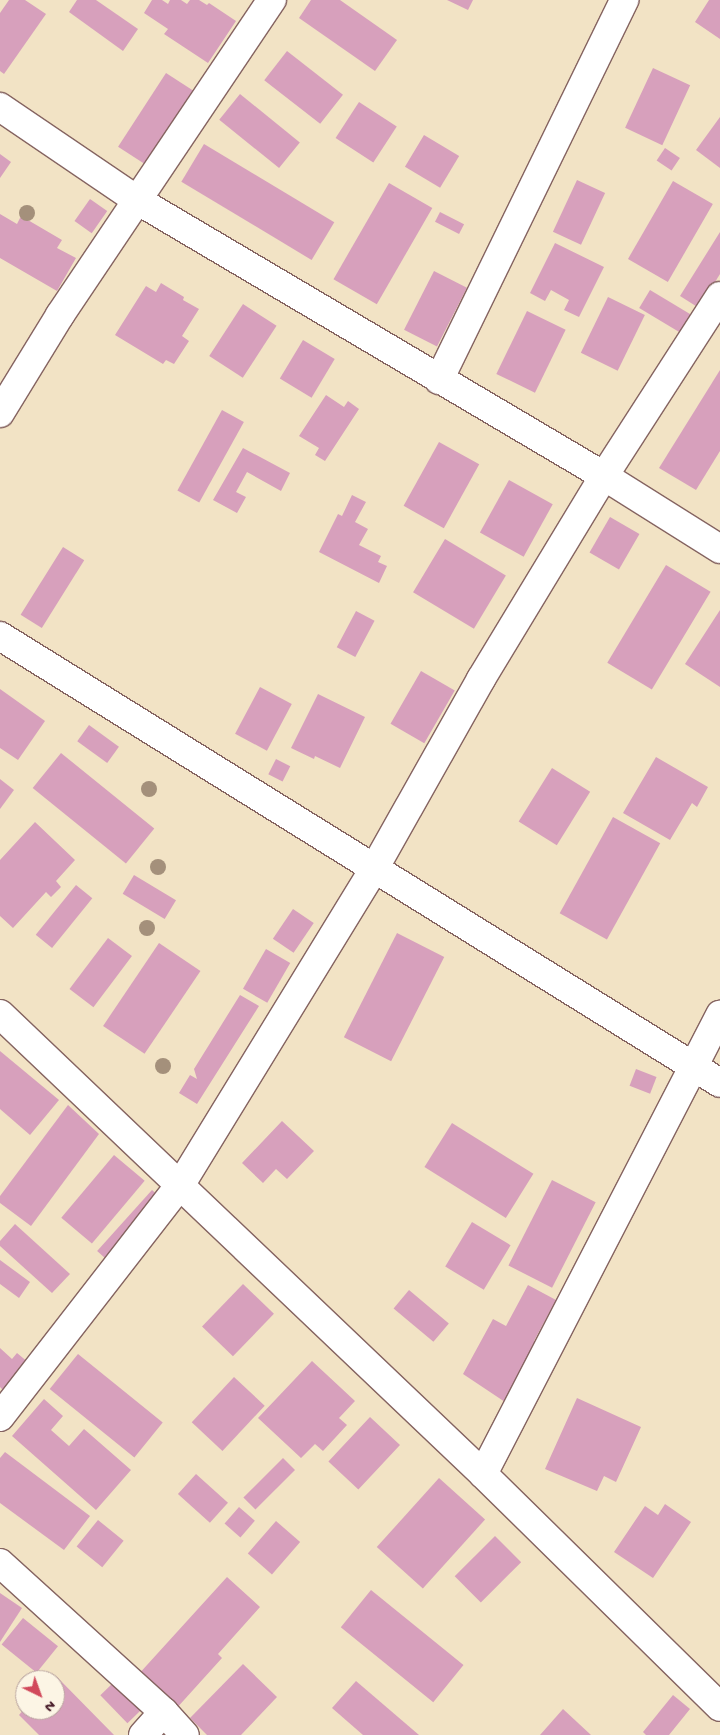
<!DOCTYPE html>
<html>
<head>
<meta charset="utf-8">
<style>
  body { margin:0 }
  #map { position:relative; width:720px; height:1735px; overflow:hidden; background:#f2e3c5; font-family:"Gochi Hand",sans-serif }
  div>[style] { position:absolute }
  .building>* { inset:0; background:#d7a0bc; transform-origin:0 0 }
  .roads { filter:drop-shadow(1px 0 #856461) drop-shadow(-1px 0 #856461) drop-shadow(0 1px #856461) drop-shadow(0 -1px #856461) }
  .minor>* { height:28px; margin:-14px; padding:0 14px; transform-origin:14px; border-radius:14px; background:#fff }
  .trees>* { width:16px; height:16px; margin:-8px; border-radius:50%; background:#a4907b }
  span { translate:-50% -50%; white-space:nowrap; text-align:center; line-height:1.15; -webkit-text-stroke:4.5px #fcf5e5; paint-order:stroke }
  .north { position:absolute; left:15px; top:1670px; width:50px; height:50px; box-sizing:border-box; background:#fcf5e5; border:1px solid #b59f9b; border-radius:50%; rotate:138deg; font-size:14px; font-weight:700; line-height:20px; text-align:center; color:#4a1f2b }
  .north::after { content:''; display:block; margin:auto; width:18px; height:22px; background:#d1495b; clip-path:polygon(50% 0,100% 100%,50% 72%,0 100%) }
</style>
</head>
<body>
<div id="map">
  <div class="building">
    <i style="clip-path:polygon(9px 0,25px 0,46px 14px,4px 74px,0 71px,0 13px)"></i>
    <i style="clip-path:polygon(77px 0,96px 0,138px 29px,123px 51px,69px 12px)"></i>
    <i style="clip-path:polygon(152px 0,162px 0,168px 4px,170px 0,181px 0,187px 4px,190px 0,199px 0,207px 5px,209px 3px,236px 21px,208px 63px,164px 34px,168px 29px,144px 13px)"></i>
    <i style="clip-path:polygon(311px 0,340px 0,397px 40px,375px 71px,299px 18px)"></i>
    <i style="clip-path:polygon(447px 0,473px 0,468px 10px)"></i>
    <i style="clip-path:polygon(709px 0,720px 0,720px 39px,695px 22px)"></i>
    <i style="left:287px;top:51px;width:71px;height:37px;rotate:38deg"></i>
    <i style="left:653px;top:68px;width:41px;height:66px;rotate:25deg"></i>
    <i style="left:166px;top:73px;width:35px;height:88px;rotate:33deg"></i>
    <i style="left:240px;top:94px;width:77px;height:33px;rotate:39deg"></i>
    <i style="left:359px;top:102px;width:45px;height:43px;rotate:33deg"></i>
    <i style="clip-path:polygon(720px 117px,720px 168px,696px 150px)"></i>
    <i style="left:424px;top:135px;width:41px;height:37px;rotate:31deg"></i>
    <i style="left:204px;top:144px;width:152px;height:44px;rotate:31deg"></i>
    <i style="left:665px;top:148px;width:18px;height:15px;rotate:34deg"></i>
    <i style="clip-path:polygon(0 154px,11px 162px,0 178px)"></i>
    <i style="left:577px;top:180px;width:31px;height:57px;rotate:25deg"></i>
    <i style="left:673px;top:181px;width:46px;height:90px;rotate:30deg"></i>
    <i style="left:389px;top:183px;width:50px;height:111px;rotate:30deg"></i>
    <i style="left:90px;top:199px;width:21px;height:27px;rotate:35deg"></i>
    <i style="left:440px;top:212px;width:27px;height:11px;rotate:27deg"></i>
    <i style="clip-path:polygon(0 214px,17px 224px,21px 216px,62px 240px,57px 248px,76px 258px,57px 291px,0 258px)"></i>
    <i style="clip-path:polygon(720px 232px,720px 274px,699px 308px,680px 296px)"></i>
    <i style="clip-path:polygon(555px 243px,604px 267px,579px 317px,564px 310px,569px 300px,551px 290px,545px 301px,530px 293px)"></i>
    <i style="left:434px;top:271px;width:37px;height:66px;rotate:27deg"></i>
    <i style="clip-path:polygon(161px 283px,184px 297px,183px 300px,199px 309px,182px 336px,189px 341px,174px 364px,166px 360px,163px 364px,115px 335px,146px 286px,156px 292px)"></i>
    <i style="left:650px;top:290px;width:52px;height:21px;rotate:31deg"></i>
    <i style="left:608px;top:297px;width:41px;height:62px;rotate:26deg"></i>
    <i style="left:243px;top:304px;width:40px;height:62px;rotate:33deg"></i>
    <i style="left:527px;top:311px;width:43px;height:70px;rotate:26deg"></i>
    <i style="left:303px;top:340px;width:37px;height:45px;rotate:31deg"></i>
    <i style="clip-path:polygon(720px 370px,720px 451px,696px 490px,659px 468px)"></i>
    <i style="clip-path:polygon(326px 395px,344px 407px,348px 401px,359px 409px,325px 461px,315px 455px,319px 448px,299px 436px)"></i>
    <i style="left:222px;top:410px;width:25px;height:92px;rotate:29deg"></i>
    <i style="left:439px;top:442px;width:46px;height:73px;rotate:29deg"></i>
    <i style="clip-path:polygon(243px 448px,290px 473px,281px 491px,247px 472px,236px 492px,246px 497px,237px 513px,213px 500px)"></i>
    <i style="left:509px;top:480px;width:50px;height:60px;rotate:29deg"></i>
    <i style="clip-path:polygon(352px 495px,366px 502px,355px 522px,368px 529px,359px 545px,381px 556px,378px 562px,387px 566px,379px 583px,319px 552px,338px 514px,342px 516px)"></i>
    <i style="left:610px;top:517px;width:34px;height:41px;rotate:30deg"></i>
    <i style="left:445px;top:539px;width:71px;height:62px;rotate:31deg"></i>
    <i style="left:63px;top:547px;width:25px;height:80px;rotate:32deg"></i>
    <i style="left:666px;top:565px;width:52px;height:114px;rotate:31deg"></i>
    <i style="clip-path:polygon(720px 610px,720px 687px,685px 664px)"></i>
    <i style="left:356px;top:611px;width:21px;height:41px;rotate:28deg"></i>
    <i style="left:421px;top:671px;width:39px;height:61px;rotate:30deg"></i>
    <i style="left:260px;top:687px;width:36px;height:53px;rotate:28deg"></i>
    <i style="clip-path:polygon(0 689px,45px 721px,18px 760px,0 748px)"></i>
    <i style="clip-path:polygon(318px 694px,365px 717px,340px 768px,315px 756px,314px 759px,291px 748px)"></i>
    <i style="left:89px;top:725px;width:37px;height:20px;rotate:36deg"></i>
    <i style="left:61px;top:753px;width:120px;height:45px;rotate:39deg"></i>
    <i style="clip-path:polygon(656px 757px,708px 787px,697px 807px,692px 803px,670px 840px,623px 813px)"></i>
    <i style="left:276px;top:759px;width:16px;height:17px;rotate:27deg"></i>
    <i style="left:552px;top:768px;width:45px;height:63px;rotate:32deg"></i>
    <i style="clip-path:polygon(0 779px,14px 790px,0 809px)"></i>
    <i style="left:613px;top:817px;width:54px;height:110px;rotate:29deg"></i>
    <i style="clip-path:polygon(35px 822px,75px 860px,56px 881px,61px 887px,51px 897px,46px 892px,13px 928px,0 916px,0 860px)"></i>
    <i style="left:134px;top:875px;width:49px;height:22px;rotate:31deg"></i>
    <i style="left:76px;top:885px;width:21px;height:64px;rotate:39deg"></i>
    <i style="left:293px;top:909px;width:25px;height:36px;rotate:34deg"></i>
    <i style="left:397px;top:933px;width:53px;height:117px;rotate:27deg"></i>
    <i style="left:108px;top:938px;width:30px;height:64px;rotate:37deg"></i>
    <i style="left:159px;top:943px;width:50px;height:100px;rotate:34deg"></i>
    <i style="left:266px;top:949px;width:28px;height:46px;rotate:30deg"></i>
    <i style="clip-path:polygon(240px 995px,259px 1006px,197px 1104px,179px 1093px,190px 1075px,197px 1079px,194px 1069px)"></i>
    <i style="clip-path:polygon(0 1051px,59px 1100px,30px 1135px,0 1109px)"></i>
    <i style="left:636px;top:1069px;width:22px;height:18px;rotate:21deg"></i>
    <i style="clip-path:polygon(68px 1105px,99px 1134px,31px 1226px,0 1203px,0 1196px)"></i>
    <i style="clip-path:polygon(282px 1121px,314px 1151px,287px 1179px,276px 1169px,263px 1183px,242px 1163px)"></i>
    <i style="left:452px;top:1123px;width:96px;height:52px;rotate:32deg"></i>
    <i style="left:114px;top:1155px;width:40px;height:82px;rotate:40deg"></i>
    <i style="left:552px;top:1180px;width:49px;height:96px;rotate:27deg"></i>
    <i style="left:152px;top:1190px;width:12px;height:82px;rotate:42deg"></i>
    <i style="left:472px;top:1222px;width:45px;height:52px;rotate:31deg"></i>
    <i style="clip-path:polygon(15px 1224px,70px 1274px,52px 1293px,0 1246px,0 1241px)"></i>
    <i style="clip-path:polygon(0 1260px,30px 1282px,19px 1298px,0 1284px)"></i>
    <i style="left:243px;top:1284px;width:43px;height:59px;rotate:44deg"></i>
    <i style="clip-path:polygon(528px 1285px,556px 1300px,534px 1341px,539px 1343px,508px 1404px,463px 1374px,493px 1319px,506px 1326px)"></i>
    <i style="left:409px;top:1290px;width:52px;height:24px;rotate:40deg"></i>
    <i style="clip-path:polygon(0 1348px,12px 1359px,17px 1353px,29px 1363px,5px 1392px,0 1387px)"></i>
    <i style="left:78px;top:1354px;width:109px;height:45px;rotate:39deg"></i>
    <i style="clip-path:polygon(312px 1361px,355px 1401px,339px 1418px,347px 1425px,323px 1451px,315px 1444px,301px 1458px,258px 1418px)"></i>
    <i style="left:234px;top:1377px;width:42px;height:62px;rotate:43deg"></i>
    <i style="clip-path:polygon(577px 1398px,641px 1427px,616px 1482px,604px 1476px,597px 1491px,545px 1469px)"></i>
    <i style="clip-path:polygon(44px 1399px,63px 1416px,51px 1430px,69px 1446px,84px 1429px,131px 1470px,96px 1510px,12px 1436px)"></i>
    <i style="left:370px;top:1417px;width:41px;height:61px;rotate:43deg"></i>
    <i style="clip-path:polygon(5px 1452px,90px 1516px,64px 1550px,0 1503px,0 1458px)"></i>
    <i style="left:283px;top:1458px;width:17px;height:56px;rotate:45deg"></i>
    <i style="left:196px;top:1474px;width:43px;height:27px;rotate:42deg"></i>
    <i style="left:439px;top:1478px;width:62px;height:93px;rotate:42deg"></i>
    <i style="clip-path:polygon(665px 1504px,691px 1522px,653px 1578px,614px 1552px,645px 1506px,658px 1515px)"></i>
    <i style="left:239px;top:1507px;width:21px;height:22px;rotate:41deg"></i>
    <i style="left:98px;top:1520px;width:33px;height:34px;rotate:39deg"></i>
    <i style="left:276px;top:1521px;width:32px;height:43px;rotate:41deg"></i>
    <i style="left:495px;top:1536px;width:37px;height:57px;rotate:45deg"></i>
    <i style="clip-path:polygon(227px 1577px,260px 1607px,218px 1654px,222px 1658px,175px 1710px,137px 1676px)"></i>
    <i style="left:371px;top:1590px;width:119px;height:48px;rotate:39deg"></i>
    <i style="clip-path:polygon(0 1593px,22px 1608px,0 1642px)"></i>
    <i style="left:23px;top:1618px;width:45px;height:34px;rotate:39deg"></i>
    <i style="clip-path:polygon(243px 1664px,277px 1697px,241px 1735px,207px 1735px,190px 1718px)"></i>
    <i style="clip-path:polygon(57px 1677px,114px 1735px,39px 1735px,19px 1715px,25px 1708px,55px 1710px,55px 1679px)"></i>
    <i style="clip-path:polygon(356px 1681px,419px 1735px,363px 1735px,332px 1708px)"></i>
    <i style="left:114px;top:1682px;width:39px;height:19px;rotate:46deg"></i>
    <i style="clip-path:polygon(673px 1695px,690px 1709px,669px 1735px,646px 1735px,643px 1732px)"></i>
    <i style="clip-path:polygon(563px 1709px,591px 1735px,540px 1735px)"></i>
  </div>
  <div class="roads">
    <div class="minor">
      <i style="left:0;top:107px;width:166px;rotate:34.2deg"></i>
      <i style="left:137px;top:200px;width:542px;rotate:30.58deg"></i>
      <i style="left:604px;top:476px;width:137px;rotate:32.2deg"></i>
      <i style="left:439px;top:380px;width:423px;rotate:-64deg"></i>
      <i style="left:0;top:413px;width:115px;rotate:-58.5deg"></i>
      <i style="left:60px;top:315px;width:380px;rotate:-56.1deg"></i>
      <i style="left:0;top:636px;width:847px;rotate:31.83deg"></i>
      <i style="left:0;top:1014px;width:667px;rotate:43.6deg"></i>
      <i style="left:483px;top:1474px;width:332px;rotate:44.5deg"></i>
      <i style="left:0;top:1417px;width:295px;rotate:-52.2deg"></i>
      <i style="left:181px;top:1184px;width:369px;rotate:-58.5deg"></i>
      <i style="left:374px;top:869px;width:218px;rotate:-60.6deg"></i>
      <i style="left:481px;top:679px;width:237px;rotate:-58.8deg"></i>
      <i style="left:604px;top:476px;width:214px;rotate:-57.2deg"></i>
      <i style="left:483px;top:1474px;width:517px;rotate:-62.69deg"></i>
      <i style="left:0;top:1563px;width:222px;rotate:42.3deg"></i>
      <i style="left:164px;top:1712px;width:31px;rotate:48deg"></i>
      <i style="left:143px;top:1735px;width:31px;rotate:-48deg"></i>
    </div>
  </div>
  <div class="trees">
    <i style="left:27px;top:213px"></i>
    <i style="left:149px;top:789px"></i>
    <i style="left:158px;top:867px"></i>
    <i style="left:147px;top:928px"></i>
    <i style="left:163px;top:1066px"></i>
  </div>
  <div class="north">N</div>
</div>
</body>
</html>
